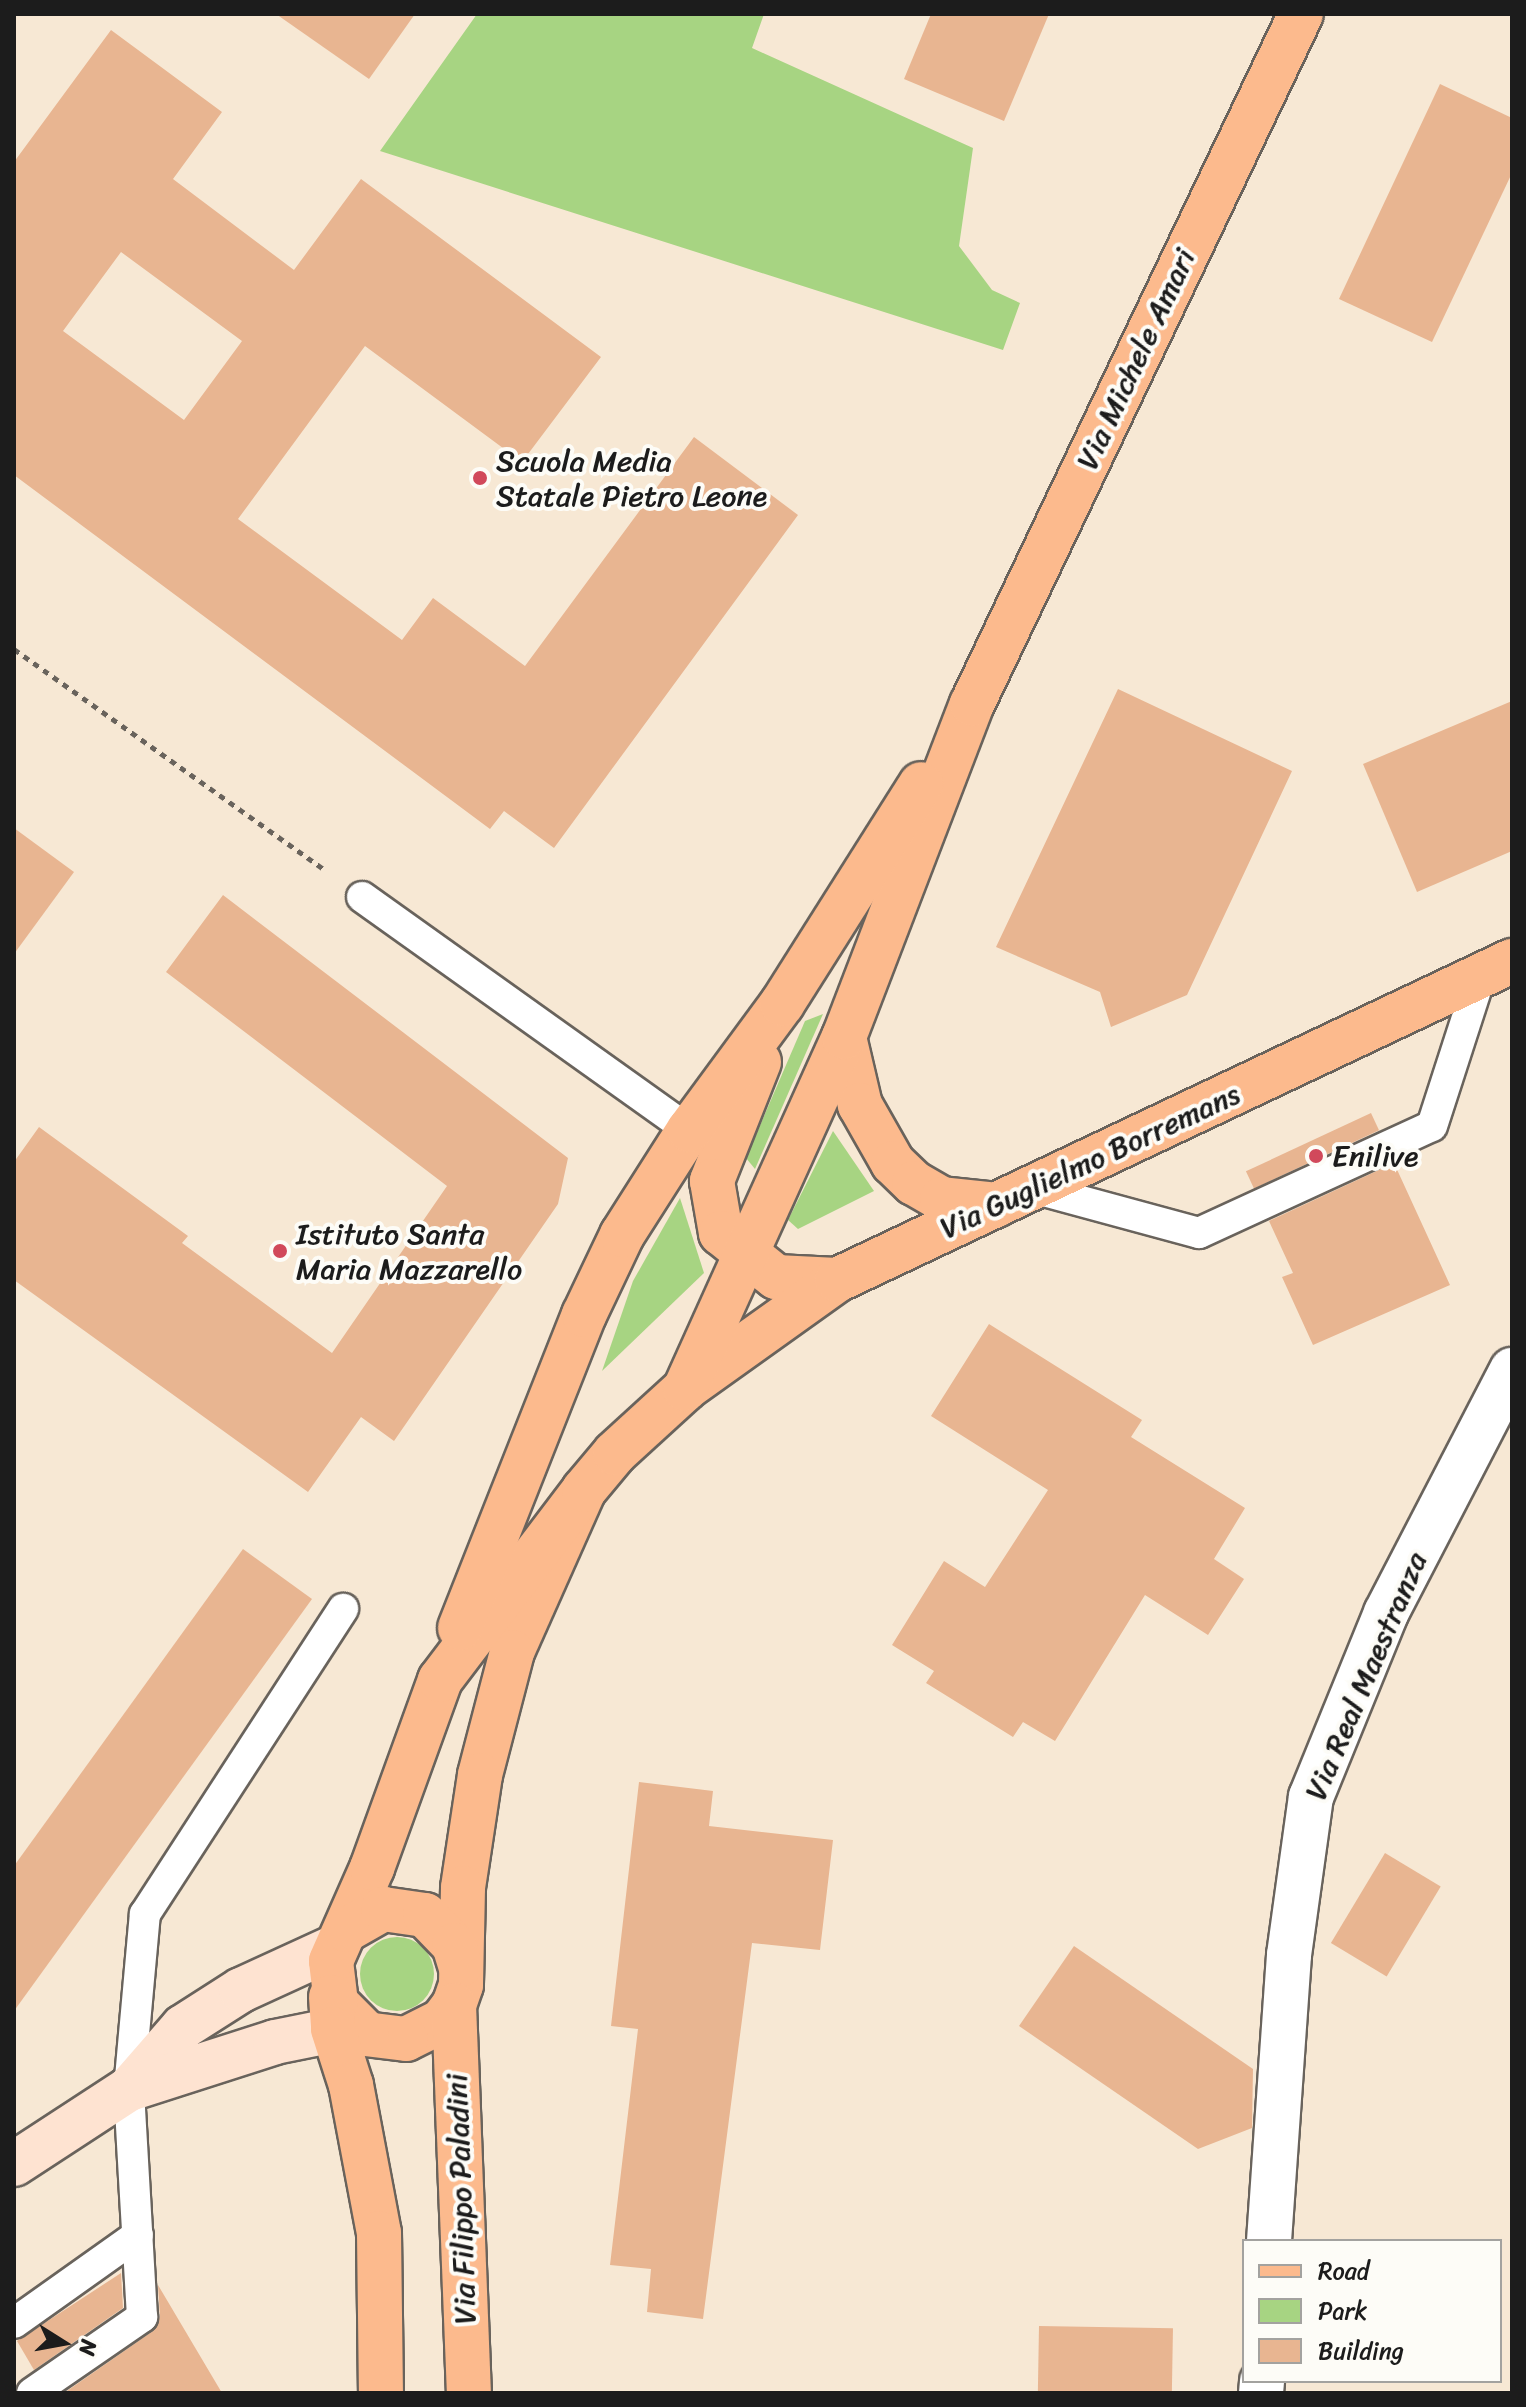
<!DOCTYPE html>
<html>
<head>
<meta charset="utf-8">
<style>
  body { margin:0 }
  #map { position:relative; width:1526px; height:2407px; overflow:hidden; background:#f7e8d4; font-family:Sriracha,sans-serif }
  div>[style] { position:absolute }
  .green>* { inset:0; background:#a7d482 }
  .round { border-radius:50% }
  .building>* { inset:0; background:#e8b591; transform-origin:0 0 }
  .path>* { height:5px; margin-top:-2.5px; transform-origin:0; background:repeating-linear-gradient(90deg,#69635c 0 6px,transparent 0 12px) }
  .roads { filter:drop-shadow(2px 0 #69635c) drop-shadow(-2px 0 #69635c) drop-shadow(0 2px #69635c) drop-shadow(0 -2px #69635c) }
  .lane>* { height:30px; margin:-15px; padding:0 15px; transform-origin:15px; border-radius:15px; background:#fff }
  .street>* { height:44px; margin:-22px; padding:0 22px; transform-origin:22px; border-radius:22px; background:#fff }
  .secondary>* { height:44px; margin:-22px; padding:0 22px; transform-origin:22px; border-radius:22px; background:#fee3d1 }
  .primary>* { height:44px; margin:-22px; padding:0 22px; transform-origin:22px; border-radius:22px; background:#fcba8d }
  .dots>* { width:22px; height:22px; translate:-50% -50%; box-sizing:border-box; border:4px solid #fdfcf7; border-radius:50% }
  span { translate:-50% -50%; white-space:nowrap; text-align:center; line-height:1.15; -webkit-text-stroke:8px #fdfcf7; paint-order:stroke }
  .street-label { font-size:30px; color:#1c1c1c }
  .poi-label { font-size:30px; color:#1c1c1c }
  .left { translate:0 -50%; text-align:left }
  .frame { position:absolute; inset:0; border:16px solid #1c1c1c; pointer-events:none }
  .legend { position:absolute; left:1242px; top:2239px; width:260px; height:144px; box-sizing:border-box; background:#fdfcf7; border:2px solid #a3a29f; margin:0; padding:10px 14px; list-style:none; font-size:24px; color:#1c1c1c }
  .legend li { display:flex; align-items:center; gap:16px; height:40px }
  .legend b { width:40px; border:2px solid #a3a29f }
  .north { position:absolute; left:24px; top:2303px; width:80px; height:80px; -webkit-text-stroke:6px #fdfcf7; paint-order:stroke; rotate:101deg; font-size:22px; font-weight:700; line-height:32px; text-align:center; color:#1c1c1c }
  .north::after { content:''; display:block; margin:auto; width:28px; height:36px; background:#1c1c1c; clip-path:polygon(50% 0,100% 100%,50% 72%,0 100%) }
</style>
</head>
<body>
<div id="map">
  <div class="green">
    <i style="clip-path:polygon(477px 14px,764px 14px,752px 48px,973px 148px,959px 246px,992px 290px,1020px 303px,1003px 350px,380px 151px)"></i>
    <i style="clip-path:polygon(823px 1014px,755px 1169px,746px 1158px,805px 1021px)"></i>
    <i style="clip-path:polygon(833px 1131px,874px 1191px,798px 1229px,788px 1220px)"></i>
    <i style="clip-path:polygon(680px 1198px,704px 1273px,602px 1371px,633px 1281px)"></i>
    <i class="round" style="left:360px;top:1937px;width:74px;height:74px"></i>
  </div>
  <div class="building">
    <i style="clip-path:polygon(276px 14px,415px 14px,369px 79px)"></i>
    <i style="clip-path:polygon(931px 14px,1049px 14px,1004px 121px,904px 79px)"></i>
    <i style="clip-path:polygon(evenodd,111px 30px,222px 112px,173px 179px,294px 270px,361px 179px,601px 357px,522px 462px,365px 346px,238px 519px,402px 640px,433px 598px,525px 666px,694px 437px,798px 515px,554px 848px,504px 811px,490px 829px,14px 475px,14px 162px,111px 30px,121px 252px,242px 341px,184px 420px,63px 331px,121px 252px)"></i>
    <i style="clip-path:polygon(1440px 84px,1512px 118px,1512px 173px,1432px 342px,1339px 299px)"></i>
    <i style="clip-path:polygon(1118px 689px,1292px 771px,1187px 995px,1111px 1027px,1100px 992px,996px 947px)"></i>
    <i style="clip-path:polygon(1512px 701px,1512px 851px,1417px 892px,1363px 764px)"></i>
    <i style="clip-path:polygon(14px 828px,74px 872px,14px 954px)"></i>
    <i style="clip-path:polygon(223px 895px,568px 1158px,558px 1204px,394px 1441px,361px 1417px,308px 1492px,14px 1280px,14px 1162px,39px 1127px,188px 1236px,182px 1243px,332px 1353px,447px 1186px,166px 972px)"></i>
    <i style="left:1371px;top:1113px;width:19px;height:138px;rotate:65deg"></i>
    <i style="clip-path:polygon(1394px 1163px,1450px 1285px,1313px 1345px,1282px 1277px,1293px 1273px,1269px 1221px)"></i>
    <i style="clip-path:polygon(989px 1324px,1142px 1420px,1131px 1437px,1245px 1508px,1214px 1559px,1244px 1579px,1208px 1635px,1145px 1595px,1055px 1741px,1023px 1722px,1013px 1737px,926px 1683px,934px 1671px,892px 1645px,944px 1561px,985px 1587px,1048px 1490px,931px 1416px)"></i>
    <i style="clip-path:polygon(243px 1549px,312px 1599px,14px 2011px,14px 1866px)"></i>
    <i style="clip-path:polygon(639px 1782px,713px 1791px,709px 1826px,833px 1840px,820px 1950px,752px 1943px,703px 2319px,647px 2312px,651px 2269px,610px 2265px,638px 2029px,611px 2026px)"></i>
    <i style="left:1385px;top:1853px;width:65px;height:105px;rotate:31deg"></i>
    <i style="clip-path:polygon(1074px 1946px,1253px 2069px,1252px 2128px,1198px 2149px,1019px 2026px)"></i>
    <i style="clip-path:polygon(121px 2273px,123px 2308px,34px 2370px,17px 2341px)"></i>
    <i style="clip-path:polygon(158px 2285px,222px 2393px,64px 2393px,153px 2331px,160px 2317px)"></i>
    <i style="left:1039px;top:2326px;width:134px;height:67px;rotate:1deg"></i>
  </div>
  <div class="path">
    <i style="left:14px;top:649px;width:379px;rotate:35.4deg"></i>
  </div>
  <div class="roads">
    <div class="lane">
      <i style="left:362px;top:897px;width:402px;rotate:35.5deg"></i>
      <i style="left:1033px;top:1188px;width:172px;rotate:15.2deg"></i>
      <i style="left:1199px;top:1233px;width:256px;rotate:-24.7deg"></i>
      <i style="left:1432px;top:1126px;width:157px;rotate:-72.1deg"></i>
      <i style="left:14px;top:2323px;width:152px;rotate:-35.4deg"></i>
      <i style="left:32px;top:2393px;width:134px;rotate:-34.6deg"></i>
      <i style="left:142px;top:2317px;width:228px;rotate:-93.3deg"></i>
      <i style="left:129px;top:2089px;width:176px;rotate:-84.8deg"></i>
      <i style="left:145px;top:1914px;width:364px;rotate:-57deg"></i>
    </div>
    <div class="street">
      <i style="left:1269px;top:2241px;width:287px;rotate:-86deg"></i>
      <i style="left:1289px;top:1955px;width:160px;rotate:-82.1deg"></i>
      <i style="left:1311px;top:1797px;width:199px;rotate:-67.8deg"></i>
      <i style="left:1386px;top:1613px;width:274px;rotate:-62.6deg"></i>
      <i style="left:1261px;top:2393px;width:12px;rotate:-85deg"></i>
    </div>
    <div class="secondary">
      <i style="left:131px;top:2087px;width:79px;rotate:-49.1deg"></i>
      <i style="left:183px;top:2027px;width:69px;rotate:-32.5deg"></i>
      <i style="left:241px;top:1990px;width:103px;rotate:-24.6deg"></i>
      <i style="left:14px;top:2164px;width:137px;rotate:-33.1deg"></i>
      <i style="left:129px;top:2089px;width:153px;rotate:-17.8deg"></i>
      <i style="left:275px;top:2042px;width:81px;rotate:-11.4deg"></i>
    </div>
    <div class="primary">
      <i style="left:844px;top:1037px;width:70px;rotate:76.8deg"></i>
      <i style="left:860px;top:1105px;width:67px;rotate:60.4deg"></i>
      <i style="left:893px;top:1163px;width:29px;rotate:44deg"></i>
      <i style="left:914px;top:1183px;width:32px;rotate:30deg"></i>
      <i style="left:942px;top:1199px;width:55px;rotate:6.2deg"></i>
      <i style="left:759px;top:1062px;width:128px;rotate:111.6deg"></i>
      <i style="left:712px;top:1181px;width:53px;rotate:80.2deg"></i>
      <i style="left:721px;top:1233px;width:70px;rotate:38.7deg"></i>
      <i style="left:776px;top:1277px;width:61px;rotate:2.8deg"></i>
      <i style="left:687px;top:1387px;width:184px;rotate:-35.5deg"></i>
      <i style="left:837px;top:1280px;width:747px;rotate:-25.3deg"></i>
      <i style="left:584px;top:1490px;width:177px;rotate:114deg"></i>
      <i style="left:512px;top:1652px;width:127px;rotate:104.6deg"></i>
      <i style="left:480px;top:1775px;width:114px;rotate:98.6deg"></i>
      <i style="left:463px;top:1888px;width:97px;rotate:91.2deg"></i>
      <i style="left:461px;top:1985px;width:21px;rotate:109deg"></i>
      <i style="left:454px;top:2005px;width:20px;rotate:127deg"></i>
      <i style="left:442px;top:2021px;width:40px;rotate:153.4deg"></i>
      <i style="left:406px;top:2039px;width:39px;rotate:-173deg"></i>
      <i style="left:367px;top:2034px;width:44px;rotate:-135deg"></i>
      <i style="left:336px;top:2003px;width:42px;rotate:-96.8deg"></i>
      <i style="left:331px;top:1961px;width:102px;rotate:-66.2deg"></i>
      <i style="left:372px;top:1868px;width:200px;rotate:-70.1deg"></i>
      <i style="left:440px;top:1680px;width:238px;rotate:-52.8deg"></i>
      <i style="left:584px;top:1490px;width:48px;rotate:-50deg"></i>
      <i style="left:615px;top:1453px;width:95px;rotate:-42.4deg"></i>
      <i style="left:685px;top:1389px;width:386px;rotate:-65.7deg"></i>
      <i style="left:844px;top:1037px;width:357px;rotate:-69deg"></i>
      <i style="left:972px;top:704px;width:764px;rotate:-64.51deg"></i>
      <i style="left:460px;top:1628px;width:337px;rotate:-68.4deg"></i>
      <i style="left:584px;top:1315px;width:89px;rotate:-64.6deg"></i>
      <i style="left:622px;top:1235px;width:125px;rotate:-57.5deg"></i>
      <i style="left:689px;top:1130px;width:157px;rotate:-53.6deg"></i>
      <i style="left:782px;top:1004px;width:260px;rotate:-57.7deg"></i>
      <i style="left:346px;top:1930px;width:43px;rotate:-29.6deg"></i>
      <i style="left:383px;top:1909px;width:42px;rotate:8.1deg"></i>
      <i style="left:425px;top:1915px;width:42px;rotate:46deg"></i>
      <i style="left:454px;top:1945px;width:21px;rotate:73deg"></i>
      <i style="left:331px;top:1997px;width:32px;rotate:86deg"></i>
      <i style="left:333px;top:2029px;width:59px;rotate:72.2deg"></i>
      <i style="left:351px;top:2085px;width:151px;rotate:79.3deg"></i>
      <i style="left:379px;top:2233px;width:160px;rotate:89.3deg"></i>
      <i style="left:454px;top:2005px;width:388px;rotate:87.8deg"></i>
    </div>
  </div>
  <div class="dots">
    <i style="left:480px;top:478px;background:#d1495b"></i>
    <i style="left:1316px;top:1156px;background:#d1495b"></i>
    <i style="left:280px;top:1251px;background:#d1495b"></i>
  </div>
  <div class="street-label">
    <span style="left:1136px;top:359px;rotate:-65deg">Via Michele Amari</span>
    <span style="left:1090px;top:1161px;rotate:-25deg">Via Guglielmo Borremans</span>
    <span style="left:1366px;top:1676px;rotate:-67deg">Via Real Maestranza</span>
    <span style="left:461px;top:2199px;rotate:-92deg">Via Filippo Paladini</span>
  </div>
  <div class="poi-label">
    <span class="left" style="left:496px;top:478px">Scuola Media<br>Statale Pietro Leone</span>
    <span class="left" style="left:1332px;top:1156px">Enilive</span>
    <span class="left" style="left:296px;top:1251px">Istituto Santa<br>Maria Mazzarello</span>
  </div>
  <div class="frame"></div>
  <ul class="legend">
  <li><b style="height:10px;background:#fcba8d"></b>Road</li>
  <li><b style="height:22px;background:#a7d482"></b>Park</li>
  <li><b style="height:22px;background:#e8b591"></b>Building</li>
  </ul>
  <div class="north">N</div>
</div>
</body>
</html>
